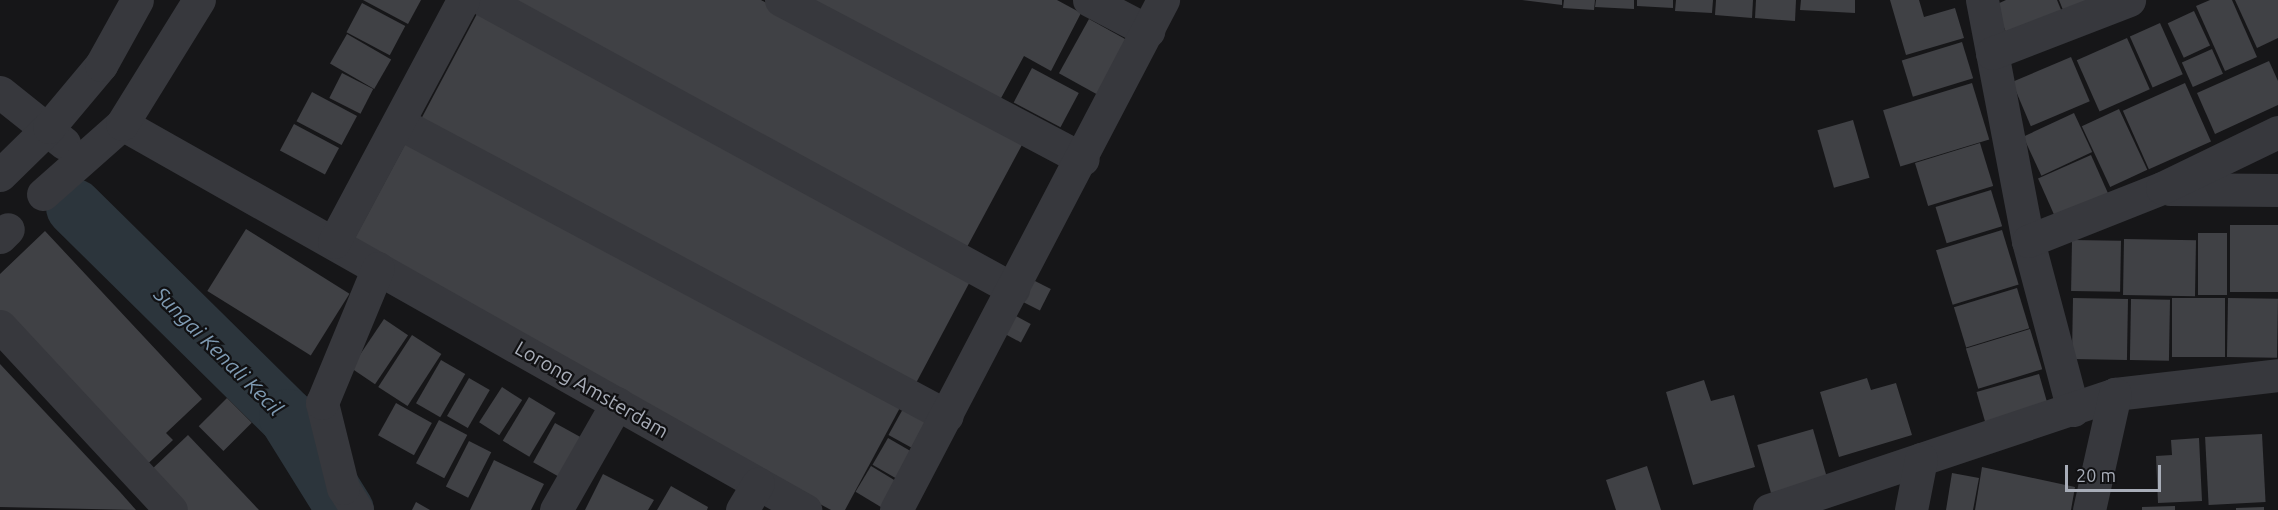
<!DOCTYPE html>
<html>
<head>
<meta charset="utf-8">
<style>
  body { margin:0 }
  #map { position:relative; width:2278px; height:510px; overflow:hidden; background:#161618; font-family:Ubuntu,sans-serif }
  div>[style] { position:absolute }
  .river>* { height:57px; margin:-28.5px; padding:0 28.5px; transform-origin:28.5px; border-radius:28.5px; background:#2c353c }
  .building>* { inset:0; background:#404145; transform-origin:0 0 }
  .minor>* { height:33px; margin:-16.5px; padding:0 16.5px; transform-origin:16.5px; border-radius:16.5px; background:#37383d }
  span { translate:-50% -50%; white-space:nowrap; text-align:center; line-height:1.15; -webkit-text-stroke:4.5px #111113; paint-order:stroke }
  .street-label { font-size:20px; color:#a8adb8 }
  .water-label { font-size:21px; color:#7f9bb3; font-style:italic }
  .scale { position:absolute; left:2065px; top:465px; width:96px; height:27px; box-sizing:border-box; border:3px solid #a8adb8; border-top:0; padding-left:8px; font-size:18px; line-height:21px; white-space:nowrap; color:#a8adb8; -webkit-text-stroke:4px #111113; paint-order:stroke }
</style>
</head>
<body>
<div id="map">
  <div class="river">
    <i style="left:74px;top:207px;width:299px;rotate:44.6deg"></i>
    <i style="left:287px;top:417px;width:110px;rotate:58.1deg"></i>
  </div>
  <div class="building">
    <i style="clip-path:polygon(363px 0,421px 0,408px 24px)"></i>
    <i style="clip-path:polygon(499px 0,761px 0,1023px 143px,967px 247px)"></i>
    <i style="clip-path:polygon(814px 0,1057px 0,1081px 13px,1051px 71px,1024px 56px,1000px 100px)"></i>
    <i style="clip-path:polygon(1522px 0,1562px 0,1562px 5px)"></i>
    <i style="clip-path:polygon(1564px 0,1595px 0,1594px 10px,1563px 8px)"></i>
    <i style="clip-path:polygon(1596px 0,1634px 0,1634px 9px,1595px 7px)"></i>
    <i style="clip-path:polygon(1637px 0,1673px 0,1673px 8px,1637px 6px)"></i>
    <i style="clip-path:polygon(1676px 0,1713px 0,1712px 13px,1675px 11px)"></i>
    <i style="clip-path:polygon(1716px 0,1753px 0,1752px 18px,1715px 15px)"></i>
    <i style="clip-path:polygon(1756px 0,1796px 0,1795px 21px,1755px 18px)"></i>
    <i style="clip-path:polygon(1801px 0,1855px 0,1855px 13px,1800px 10px)"></i>
    <i style="clip-path:polygon(1890px 0,1919px 0,1924px 17px,1955px 8px,1964px 38px,1906px 55px)"></i>
    <i style="clip-path:polygon(2006px 0,2057px 0,2064px 17px,2009px 40px,1995px 5px)"></i>
    <i style="clip-path:polygon(2059px 0,2097px 0,2065px 15px)"></i>
    <i style="clip-path:polygon(2210px 0,2232px 0,2257px 57px,2225px 71px,2196px 6px)"></i>
    <i style="clip-path:polygon(2235px 0,2278px 0,2278px 38px,2257px 48px)"></i>
    <i style="left:362px;top:3px;width:49px;height:33px;rotate:28deg"></i>
    <i style="left:2194px;top:11px;width:38px;height:29px;rotate:65deg"></i>
    <i style="left:478px;top:12px;width:561px;height:126px;rotate:28deg"></i>
    <i style="left:1089px;top:19px;width:49px;height:62px;rotate:29deg"></i>
    <i style="left:2160px;top:23px;width:56px;height:33px;rotate:66deg"></i>
    <i style="left:347px;top:34px;width:51px;height:34px;rotate:30deg"></i>
    <i style="left:2127px;top:38px;width:56px;height:55px;rotate:66deg"></i>
    <i style="left:1962px;top:42px;width:38px;height:63px;rotate:73deg"></i>
    <i style="left:2212px;top:49px;width:27px;height:33px;rotate:66deg"></i>
    <i style="left:2071px;top:57px;width:48px;height:64px;rotate:67deg"></i>
    <i style="clip-path:polygon(2269px 61px,2278px 81px,2278px 105px,2215px 134px,2197px 93px)"></i>
    <i style="left:1032px;top:68px;width:53px;height:39px;rotate:28deg"></i>
    <i style="left:342px;top:73px;width:35px;height:28px;rotate:27deg"></i>
    <i style="left:1972px;top:83px;width:59px;height:93px;rotate:73deg"></i>
    <i style="left:2185px;top:83px;width:64px;height:68px;rotate:66deg"></i>
    <i style="left:312px;top:92px;width:51px;height:33px;rotate:28deg"></i>
    <i style="left:2119px;top:109px;width:67px;height:41px;rotate:65deg"></i>
    <i style="left:2074px;top:113px;width:43px;height:56px;rotate:65deg"></i>
    <i style="left:1853px;top:120px;width:60px;height:37px;rotate:74deg"></i>
    <i style="left:294px;top:124px;width:51px;height:30px;rotate:28deg"></i>
    <i style="clip-path:polygon(409px 137px,902px 404px,845px 510px,831px 510px,349px 249px)"></i>
    <i style="left:1980px;top:143px;width:45px;height:68px;rotate:73deg"></i>
    <i style="left:2091px;top:155px;width:47px;height:58px;rotate:66deg"></i>
    <i style="left:1991px;top:190px;width:38px;height:58px;rotate:73deg"></i>
    <i style="left:2230px;top:225px;width:48px;height:67px"></i>
    <i style="left:246px;top:229px;width:122px;height:73px;rotate:32deg"></i>
    <i style="left:2002px;top:230px;width:57px;height:69px;rotate:73deg"></i>
    <i style="clip-path:polygon(45px 231px,202px 399px,166px 433px,173px 440px,138px 473px,0 325px,0 274px)"></i>
    <i style="left:2198px;top:233px;width:29px;height:62px"></i>
    <i style="left:2124px;top:239px;width:72px;height:56px;rotate:1deg"></i>
    <i style="left:2072px;top:240px;width:49px;height:51px;rotate:1deg"></i>
    <i style="left:1033px;top:280px;width:20px;height:24px;rotate:27deg"></i>
    <i style="left:2017px;top:288px;width:42px;height:66px;rotate:73deg"></i>
    <i style="left:2073px;top:298px;width:55px;height:61px;rotate:1deg"></i>
    <i style="left:2172px;top:298px;width:53px;height:59px"></i>
    <i style="left:2228px;top:298px;width:50px;height:59px;rotate:1deg"></i>
    <i style="left:2131px;top:299px;width:39px;height:61px;rotate:1deg"></i>
    <i style="left:1014px;top:315px;width:19px;height:21px;rotate:28deg"></i>
    <i style="left:384px;top:319px;width:29px;height:59px;rotate:34deg"></i>
    <i style="left:2030px;top:329px;width:42px;height:67px;rotate:73deg"></i>
    <i style="left:412px;top:335px;width:35px;height:62px;rotate:33deg"></i>
    <i style="left:441px;top:360px;width:28px;height:50px;rotate:30deg"></i>
    <i style="clip-path:polygon(0 364px,120px 492px,136px 510px,0 507px)"></i>
    <i style="left:2039px;top:374px;width:41px;height:65px;rotate:74deg"></i>
    <i style="left:469px;top:378px;width:24px;height:44px;rotate:30deg"></i>
    <i style="clip-path:polygon(1867px 378px,1871px 390px,1896px 383px,1912px 435px,1839px 457px,1820px 392px)"></i>
    <i style="clip-path:polygon(1704px 380px,1711px 401px,1734px 395px,1755px 467px,1693px 485px,1666px 392px)"></i>
    <i style="left:502px;top:387px;width:24px;height:42px;rotate:33deg"></i>
    <i style="left:529px;top:397px;width:31px;height:51px;rotate:31deg"></i>
    <i style="left:227px;top:398px;width:35px;height:40px;rotate:45deg"></i>
    <i style="left:396px;top:403px;width:41px;height:37px;rotate:29deg"></i>
    <i style="left:904px;top:407px;width:29px;height:32px;rotate:29deg"></i>
    <i style="left:439px;top:420px;width:32px;height:49px;rotate:28deg"></i>
    <i style="left:555px;top:423px;width:29px;height:45px;rotate:29deg"></i>
    <i style="left:1813px;top:429px;width:50px;height:58px;rotate:74deg"></i>
    <i style="left:2262px;top:434px;width:68px;height:57px;rotate:87deg"></i>
    <i style="clip-path:polygon(188px 435px,259px 510px,185px 510px,150px 471px)"></i>
    <i style="left:888px;top:438px;width:28px;height:31px;rotate:30deg"></i>
    <i style="clip-path:polygon(2199px 438px,2202px 501px,2158px 503px,2156px 456px,2172px 455px,2171px 440px)"></i>
    <i style="left:469px;top:441px;width:25px;height:51px;rotate:27deg"></i>
    <i style="clip-path:polygon(494px 460px,544px 484px,531px 510px,470px 510px)"></i>
    <i style="left:871px;top:466px;width:31px;height:30px;rotate:31deg"></i>
    <i style="clip-path:polygon(1647px 466px,1661px 510px,1616px 510px,1606px 480px)"></i>
    <i style="clip-path:polygon(1982px 467px,2075px 487px,2071px 510px,1975px 510px)"></i>
    <i style="clip-path:polygon(1952px 473px,1979px 478px,1973px 510px,1946px 510px)"></i>
    <i style="clip-path:polygon(603px 474px,654px 500px,648px 510px,585px 510px)"></i>
    <i style="clip-path:polygon(671px 486px,708px 507px,707px 510px,657px 510px)"></i>
    <i style="clip-path:polygon(416px 502px,430px 510px,412px 510px)"></i>
    <i style="clip-path:polygon(2175px 506px,2175px 510px,2142px 510px,2142px 507px)"></i>
    <i style="clip-path:polygon(2264px 507px,2264px 510px,2236px 510px,2236px 508px)"></i>
  </div>
  <div class="minor">
    <i style="left:484px;top:0;width:603px;rotate:28.65deg"></i>
    <i style="left:781px;top:0;width:341px;rotate:27.8deg"></i>
    <i style="left:1089px;top:0;width:67px;rotate:27.7deg"></i>
    <i style="left:1982px;top:0;width:245px;rotate:79.2deg"></i>
    <i style="left:2028px;top:241px;width:175px;rotate:75.1deg"></i>
    <i style="left:1992px;top:53px;width:147px;rotate:-21.1deg"></i>
    <i style="left:0;top:92px;width:82px;rotate:38.6deg"></i>
    <i style="left:399px;top:123px;width:621px;rotate:28.13deg"></i>
    <i style="left:122px;top:124px;width:785px;rotate:29.47deg"></i>
    <i style="left:0;top:175px;width:69px;rotate:-44.4deg"></i>
    <i style="left:49px;top:127px;width:81px;rotate:-50deg"></i>
    <i style="left:101px;top:65px;width:74px;rotate:-61deg"></i>
    <i style="left:2170px;top:189px;width:108px;rotate:0.5deg"></i>
    <i style="left:43px;top:194px;width:106px;rotate:-41.5deg"></i>
    <i style="left:122px;top:124px;width:146px;rotate:-58.2deg"></i>
    <i style="left:0;top:237px;width:11px;rotate:-45deg"></i>
    <i style="left:2028px;top:241px;width:144px;rotate:-21.6deg"></i>
    <i style="left:2162px;top:188px;width:129px;rotate:-25.8deg"></i>
    <i style="left:334px;top:242px;width:274px;rotate:-61.9deg"></i>
    <i style="left:0;top:326px;width:251px;rotate:47.1deg"></i>
    <i style="left:357px;top:510px;width:26px;rotate:-122deg"></i>
    <i style="left:343px;top:488px;width:88px;rotate:-103.9deg"></i>
    <i style="left:322px;top:403px;width:146px;rotate:-67.5deg"></i>
    <i style="left:556px;top:510px;width:123px;rotate:-60.3deg"></i>
    <i style="left:742px;top:510px;width:31px;rotate:-59deg"></i>
    <i style="left:896px;top:510px;width:576px;rotate:-62.37deg"></i>
    <i style="left:1769px;top:510px;width:365px;rotate:-18.5deg"></i>
    <i style="left:2115px;top:394px;width:164px;rotate:-6.6deg"></i>
    <i style="left:1911px;top:510px;width:52px;rotate:-78.9deg"></i>
    <i style="left:2089px;top:510px;width:119px;rotate:-77.4deg"></i>
  </div>
  <div class="street-label">
    <span style="left:592px;top:389px;rotate:30deg">Lorong Amsterdam</span>
  </div>
  <div class="water-label">
    <span style="left:219px;top:351px;rotate:45deg">Sungai Kenali Kecil</span>
  </div>
  <div class="scale">20 m</div>
</div>
</body>
</html>
